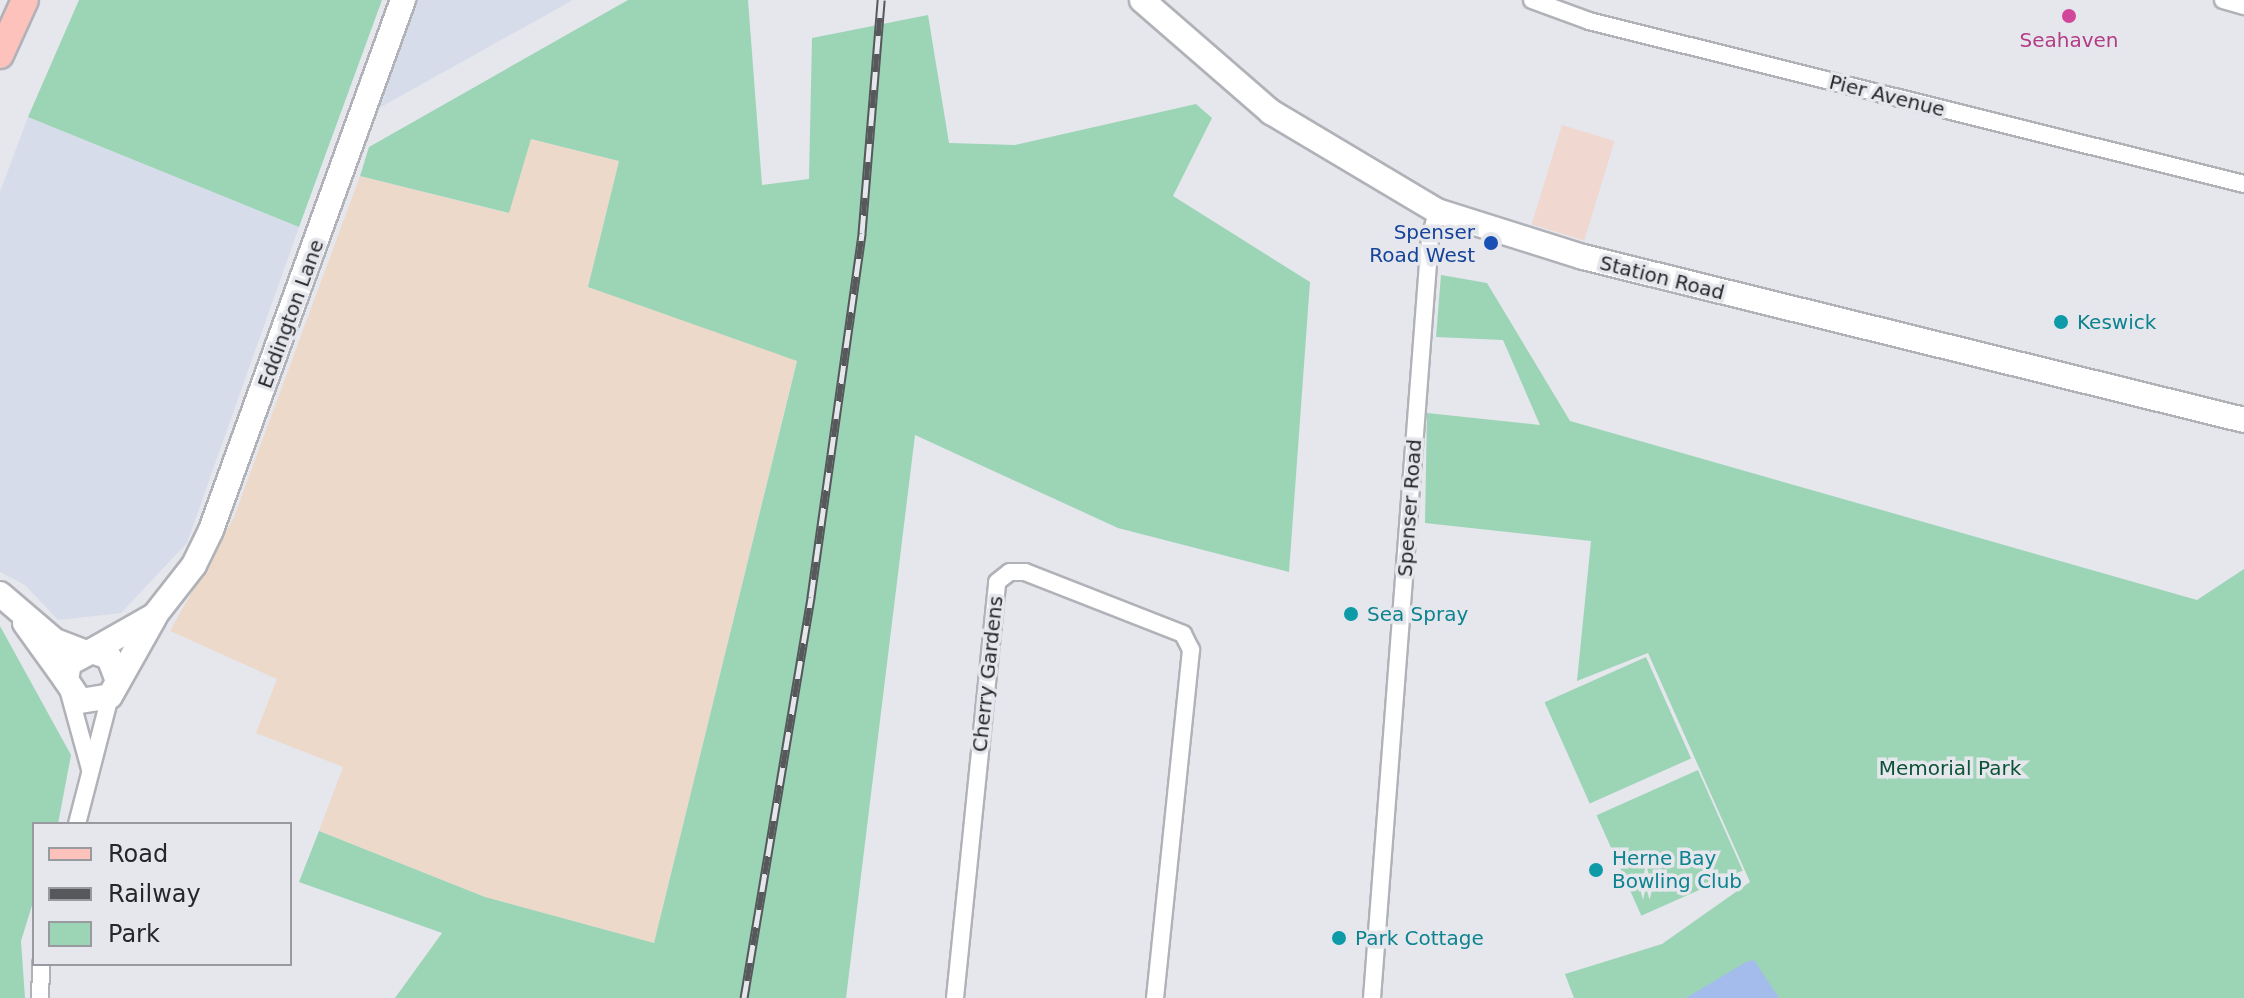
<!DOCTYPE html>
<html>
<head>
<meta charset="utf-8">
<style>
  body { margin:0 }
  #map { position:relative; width:2244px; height:998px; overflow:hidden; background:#e5e7ed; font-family:"DejaVu Sans",sans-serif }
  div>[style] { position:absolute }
  .built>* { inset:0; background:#d6dce9 }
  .industrial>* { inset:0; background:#edd9ca }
  .education>* { inset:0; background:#f0d7d0; transform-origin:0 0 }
  .green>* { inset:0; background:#9cd4b6; transform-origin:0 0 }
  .water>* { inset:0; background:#a4bcec }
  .roads { filter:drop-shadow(2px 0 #b0b2b8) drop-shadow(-2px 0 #b0b2b8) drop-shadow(0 2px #b0b2b8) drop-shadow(0 -2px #b0b2b8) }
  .street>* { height:16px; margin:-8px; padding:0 8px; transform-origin:8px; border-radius:8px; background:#fff }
  .secondary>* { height:24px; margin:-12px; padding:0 12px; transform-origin:12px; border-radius:12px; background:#fff }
  .primary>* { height:26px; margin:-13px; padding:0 13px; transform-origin:13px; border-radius:13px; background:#fcc2bb }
  .rail>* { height:9px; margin-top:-4.5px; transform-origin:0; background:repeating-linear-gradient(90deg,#e5e7ed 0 18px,#57585b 0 36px); box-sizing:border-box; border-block:2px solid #57585b }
  .dots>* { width:22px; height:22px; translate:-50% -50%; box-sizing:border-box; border:4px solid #e5e7ed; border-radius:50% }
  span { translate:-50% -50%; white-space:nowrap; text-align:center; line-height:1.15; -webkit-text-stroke:7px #e5e7ed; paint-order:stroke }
  .hotel-label { font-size:20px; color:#b23c85 }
  .street-label { font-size:20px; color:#262729 }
  .transit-label { font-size:20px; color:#164399 }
  .right { translate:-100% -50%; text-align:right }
  .culture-label { font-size:20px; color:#0d838f }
  .left { translate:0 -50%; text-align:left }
  .park-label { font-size:20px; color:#0c5336 }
  .legend { position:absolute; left:32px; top:822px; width:260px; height:144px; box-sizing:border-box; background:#e5e7ed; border:2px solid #999a9f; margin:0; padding:10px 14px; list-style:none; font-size:24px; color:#262729 }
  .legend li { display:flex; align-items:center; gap:16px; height:40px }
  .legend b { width:40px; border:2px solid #999a9f }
</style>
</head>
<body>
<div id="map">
  <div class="built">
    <i style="clip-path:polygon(413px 0,573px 0,372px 112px)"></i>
    <i style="clip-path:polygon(28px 117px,299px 227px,187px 543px,121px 613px,58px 620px,25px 585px,0 572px,0 192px)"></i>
  </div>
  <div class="industrial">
    <i style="clip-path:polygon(531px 139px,619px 161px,588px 287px,797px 360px,654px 943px,485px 897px,319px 831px,343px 767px,256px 733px,277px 679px,170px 631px,234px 517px,360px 176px,508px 213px)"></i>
  </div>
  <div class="education">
    <i style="left:1562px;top:125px;width:55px;height:104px;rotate:17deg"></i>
  </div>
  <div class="green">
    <i style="clip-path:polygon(79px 0,382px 0,299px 227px,28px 117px)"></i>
    <i style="clip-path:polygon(628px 0,748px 0,762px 185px,809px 179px,812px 38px,928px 15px,949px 143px,1015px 145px,1196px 104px,1212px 118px,1173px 196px,1310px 282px,1289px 572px,1118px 528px,915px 435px,846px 998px,395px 998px,442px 933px,299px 882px,319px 831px,485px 897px,654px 943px,797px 361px,588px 287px,619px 161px,531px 139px,509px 213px,360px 176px,369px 147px)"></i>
    <i style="clip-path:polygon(1441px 275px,1487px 283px,1570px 421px,2197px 600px,2244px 569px,2244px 998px,1574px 998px,1565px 974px,1662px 944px,1750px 882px,1648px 653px,1577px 681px,1591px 541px,1425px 523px,1427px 413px,1540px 425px,1503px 340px,1436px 337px)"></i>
    <i style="clip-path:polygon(0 626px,71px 755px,58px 824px,34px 824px,34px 899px,21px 941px,25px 998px,0 998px)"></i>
    <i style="left:1646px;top:657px;width:111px;height:111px;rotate:66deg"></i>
    <i style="left:1698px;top:770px;width:110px;height:111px;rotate:66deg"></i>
  </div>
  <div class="water">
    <i style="clip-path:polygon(1754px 960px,1779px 998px,1686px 998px,1746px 962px)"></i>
  </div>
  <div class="roads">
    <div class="street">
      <i style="left:1532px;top:0;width:61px;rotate:20.2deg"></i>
      <i style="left:1589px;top:21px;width:675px;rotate:13.97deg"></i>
      <i style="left:2223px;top:0;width:22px;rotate:16deg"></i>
      <i style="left:68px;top:689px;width:83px;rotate:74.6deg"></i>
      <i style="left:77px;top:824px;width:132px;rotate:-75.5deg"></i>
      <i style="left:40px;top:998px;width:34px;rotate:-88deg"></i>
      <i style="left:955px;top:998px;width:418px;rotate:-84.2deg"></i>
      <i style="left:997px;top:582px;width:16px;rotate:-38deg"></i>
      <i style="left:1010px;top:572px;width:15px"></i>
      <i style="left:1025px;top:572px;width:170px;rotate:21.4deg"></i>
      <i style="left:1183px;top:634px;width:18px;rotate:63deg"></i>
      <i style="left:1191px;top:650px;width:350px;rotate:95.9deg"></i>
      <i style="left:1372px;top:998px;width:762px;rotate:-85.64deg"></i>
      <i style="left:1430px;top:238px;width:28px;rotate:-75deg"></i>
    </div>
    <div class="secondary">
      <i style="left:1142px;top:0;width:171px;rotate:41deg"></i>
      <i style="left:1271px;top:112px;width:193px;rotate:30.8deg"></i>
      <i style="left:1437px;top:211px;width:153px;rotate:17.5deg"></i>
      <i style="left:1583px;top:257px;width:681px;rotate:13.85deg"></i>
      <i style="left:0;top:594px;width:72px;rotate:40.5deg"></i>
      <i style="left:55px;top:641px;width:30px;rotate:21deg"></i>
      <i style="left:25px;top:623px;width:70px;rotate:54.3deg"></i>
      <i style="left:92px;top:651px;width:73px;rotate:-29.7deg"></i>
      <i style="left:155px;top:615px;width:63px;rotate:-52deg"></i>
      <i style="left:194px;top:565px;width:39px;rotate:-64deg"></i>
      <i style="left:211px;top:530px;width:564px;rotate:-70.09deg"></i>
      <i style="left:118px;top:681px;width:26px;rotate:-111deg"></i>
      <i style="left:109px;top:657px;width:18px;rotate:-161deg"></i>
      <i style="left:92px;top:651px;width:26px;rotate:152deg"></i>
      <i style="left:69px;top:663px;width:17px;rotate:100deg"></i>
      <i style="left:66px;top:680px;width:25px;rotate:56deg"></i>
      <i style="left:80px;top:701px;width:30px;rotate:-9deg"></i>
      <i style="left:110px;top:696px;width:90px;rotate:-60.6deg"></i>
    </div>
    <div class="primary">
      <i style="left:0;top:55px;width:60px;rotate:-65.6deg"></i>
    </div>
  </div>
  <div class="rail">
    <i style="left:744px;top:998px;width:407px;rotate:-80.5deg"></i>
    <i style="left:811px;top:597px;width:368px;rotate:-82deg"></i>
    <i style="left:862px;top:233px;width:234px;rotate:-85.3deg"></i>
  </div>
  <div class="dots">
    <i style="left:2069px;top:16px;background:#d1479c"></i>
    <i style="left:1491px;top:243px;background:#1a4fb4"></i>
    <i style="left:2061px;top:322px;background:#0f9aa8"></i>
    <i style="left:1351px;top:614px;background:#0f9aa8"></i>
    <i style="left:1596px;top:870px;background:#0f9aa8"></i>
    <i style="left:1339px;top:938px;background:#0f9aa8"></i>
  </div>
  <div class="hotel-label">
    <span style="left:2069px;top:40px">Seahaven</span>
  </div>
  <div class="street-label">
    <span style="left:1887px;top:96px;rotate:14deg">Pier Avenue</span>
    <span style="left:1662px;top:278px;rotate:14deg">Station Road</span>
    <span style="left:291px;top:314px;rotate:-70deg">Eddington Lane</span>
    <span style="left:1410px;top:508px;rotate:-86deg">Spenser Road</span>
    <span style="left:988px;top:674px;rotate:-84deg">Cherry Gardens</span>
  </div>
  <div class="transit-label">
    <span class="right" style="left:1475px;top:244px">Spenser<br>Road West</span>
  </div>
  <div class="culture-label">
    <span class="left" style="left:2077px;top:322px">Keswick</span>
    <span class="left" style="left:1367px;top:614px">Sea Spray</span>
    <span class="left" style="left:1612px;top:870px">Herne Bay<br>Bowling Club</span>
    <span class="left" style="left:1355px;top:938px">Park Cottage</span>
  </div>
  <div class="park-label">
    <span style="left:1950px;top:768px">Memorial Park</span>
  </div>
  <ul class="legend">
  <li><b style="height:10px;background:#fcc2bb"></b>Road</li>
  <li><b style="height:10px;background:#57585b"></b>Railway</li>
  <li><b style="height:22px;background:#9cd4b6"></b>Park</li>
  </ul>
</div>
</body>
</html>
